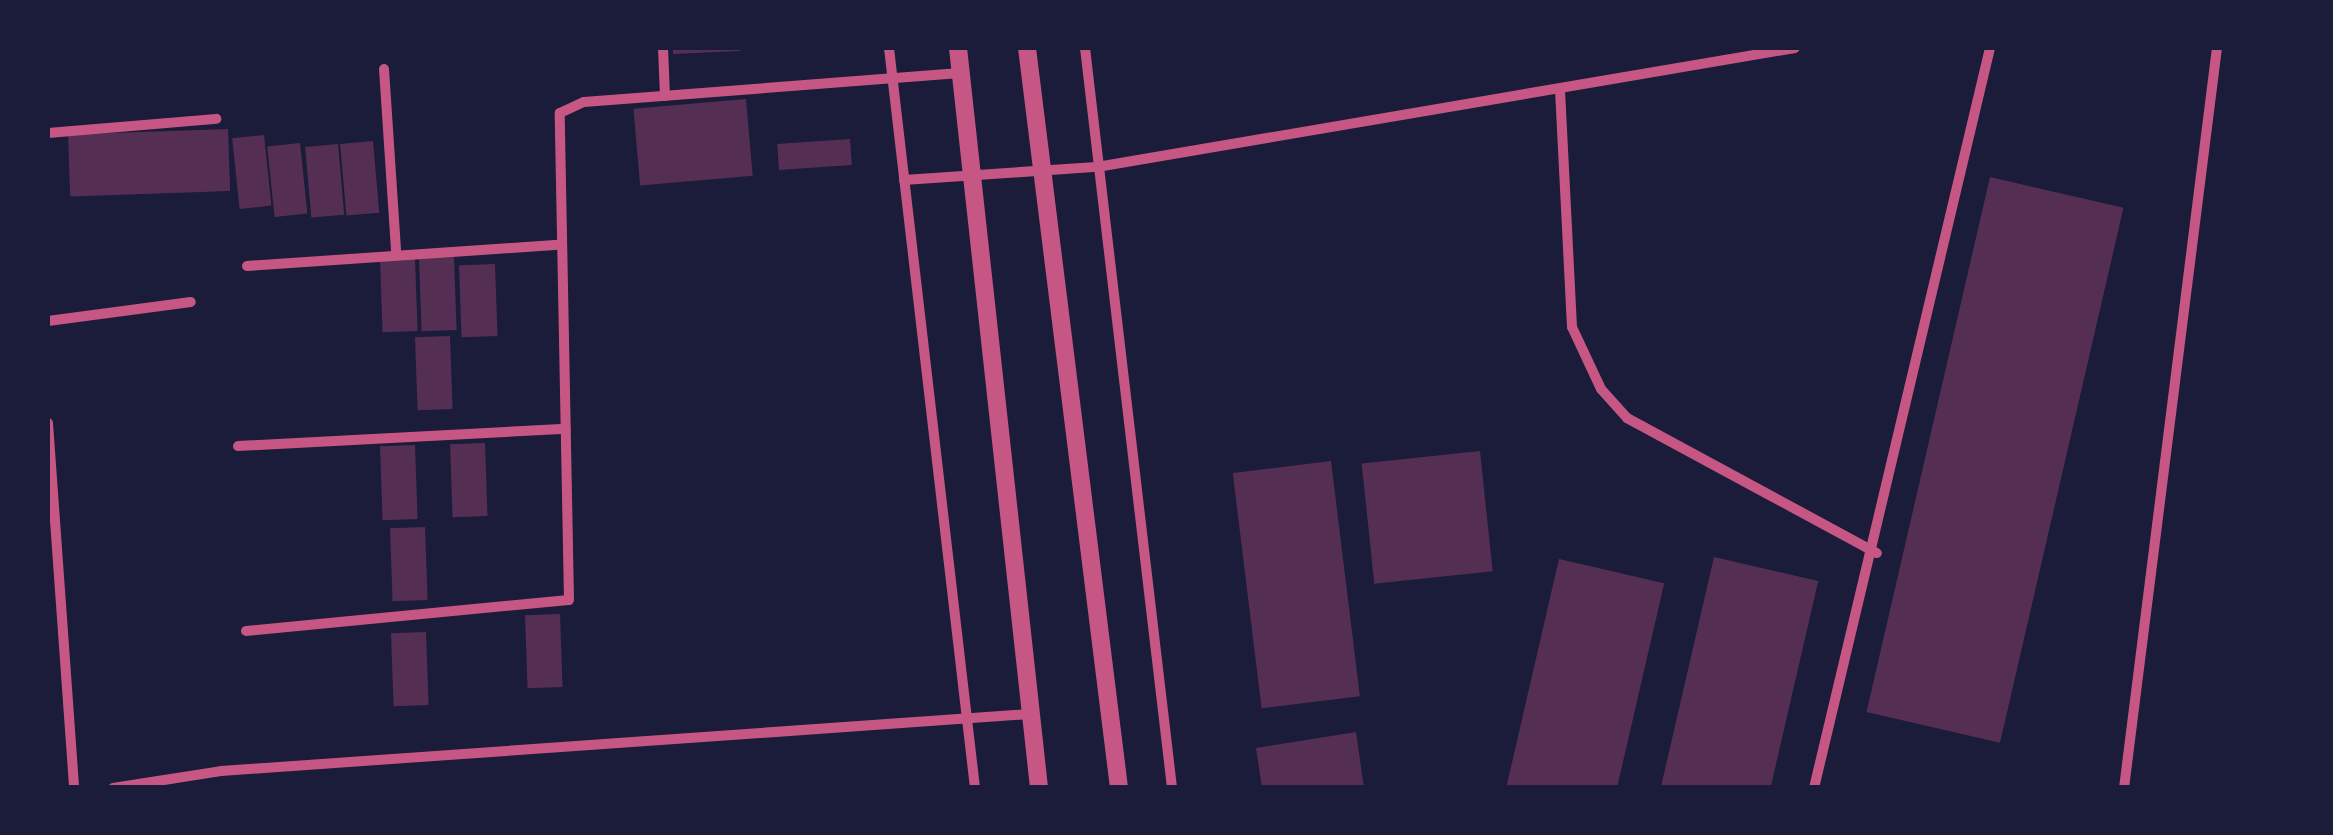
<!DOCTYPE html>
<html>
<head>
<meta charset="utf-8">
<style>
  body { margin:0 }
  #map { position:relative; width:2333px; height:835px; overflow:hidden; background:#1b1b3a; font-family:Inter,sans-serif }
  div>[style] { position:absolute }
  .building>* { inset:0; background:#542f53; transform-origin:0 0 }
  .minor>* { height:10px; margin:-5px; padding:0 5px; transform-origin:5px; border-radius:5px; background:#c65784 }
  .tertiary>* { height:18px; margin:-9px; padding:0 9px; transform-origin:9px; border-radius:9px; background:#c65784 }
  span { translate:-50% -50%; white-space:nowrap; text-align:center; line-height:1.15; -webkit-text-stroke:8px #1b1b3a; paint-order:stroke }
  .frame { position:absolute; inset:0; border:50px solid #1b1b3a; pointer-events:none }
</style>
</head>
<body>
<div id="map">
  <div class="building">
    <i style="clip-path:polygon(673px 48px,740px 48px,740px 51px,673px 54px)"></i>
    <i style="left:746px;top:99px;width:77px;height:113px;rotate:85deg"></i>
    <i style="left:228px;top:129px;width:62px;height:160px;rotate:88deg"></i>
    <i style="left:264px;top:135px;width:71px;height:32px;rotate:84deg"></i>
    <i style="left:850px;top:139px;width:26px;height:73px;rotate:86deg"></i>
    <i style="left:373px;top:141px;width:72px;height:33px;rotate:85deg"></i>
    <i style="left:300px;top:143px;width:71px;height:33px;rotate:84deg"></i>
    <i style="left:338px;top:144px;width:71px;height:33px;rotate:85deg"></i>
    <i style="left:1990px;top:177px;width:137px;height:549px;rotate:13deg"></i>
    <i style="left:454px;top:257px;width:73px;height:35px;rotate:88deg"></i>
    <i style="left:415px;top:258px;width:73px;height:35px;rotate:88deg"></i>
    <i style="left:495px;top:264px;width:72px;height:36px;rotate:88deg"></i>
    <i style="left:450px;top:336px;width:73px;height:35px;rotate:88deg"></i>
    <i style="left:485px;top:443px;width:73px;height:35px;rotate:88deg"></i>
    <i style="left:415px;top:445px;width:74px;height:35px;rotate:88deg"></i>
    <i style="left:1480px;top:451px;width:121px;height:119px;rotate:84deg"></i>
    <i style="left:1331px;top:461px;width:237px;height:99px;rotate:83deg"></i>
    <i style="left:425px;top:527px;width:73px;height:35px;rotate:88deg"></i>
    <i style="left:1714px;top:557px;width:107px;height:237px;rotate:13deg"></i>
    <i style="left:1559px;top:559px;width:108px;height:234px;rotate:13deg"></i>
    <i style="left:560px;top:614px;width:73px;height:35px;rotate:88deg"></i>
    <i style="left:426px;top:632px;width:73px;height:35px;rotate:88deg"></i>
    <i style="clip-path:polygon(1356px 732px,1364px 788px,1262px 788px,1256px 748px)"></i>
  </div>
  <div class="minor">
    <i style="left:663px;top:48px;width:48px;rotate:87.6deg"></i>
    <i style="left:889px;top:48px;width:745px;rotate:83.37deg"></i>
    <i style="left:1085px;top:48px;width:745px;rotate:83.29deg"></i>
    <i style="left:384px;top:69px;width:182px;rotate:86.2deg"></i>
    <i style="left:1560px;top:90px;width:237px;rotate:87.1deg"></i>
    <i style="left:1572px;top:327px;width:68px;rotate:64.9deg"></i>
    <i style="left:1601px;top:389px;width:39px;rotate:48deg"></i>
    <i style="left:1627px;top:418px;width:284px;rotate:28.4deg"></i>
    <i style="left:48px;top:133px;width:169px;rotate:-4.8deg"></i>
    <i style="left:904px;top:180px;width:193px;rotate:-3.9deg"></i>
    <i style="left:1097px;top:167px;width:708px;rotate:-9.68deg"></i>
    <i style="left:247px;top:266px;width:312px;rotate:-3.9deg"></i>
    <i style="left:48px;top:321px;width:144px;rotate:-7.6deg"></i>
    <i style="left:48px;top:423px;width:366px;rotate:85.9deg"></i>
    <i style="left:238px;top:446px;width:328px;rotate:-3deg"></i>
    <i style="left:246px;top:631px;width:324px;rotate:-5.5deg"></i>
    <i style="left:569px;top:600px;width:487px;rotate:-91.1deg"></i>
    <i style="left:560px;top:113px;width:26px;rotate:-25deg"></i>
    <i style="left:584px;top:102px;width:377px;rotate:-4.4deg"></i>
    <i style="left:113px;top:788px;width:109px;rotate:-8.9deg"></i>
    <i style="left:221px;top:771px;width:811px;rotate:-4.03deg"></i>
    <i style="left:1814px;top:788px;width:761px;rotate:-76.62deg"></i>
    <i style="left:2124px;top:788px;width:746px;rotate:-82.84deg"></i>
  </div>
  <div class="tertiary">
    <i style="left:958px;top:48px;width:744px;rotate:83.75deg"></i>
    <i style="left:1027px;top:48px;width:746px;rotate:82.91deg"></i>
  </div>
  <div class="frame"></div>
</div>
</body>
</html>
